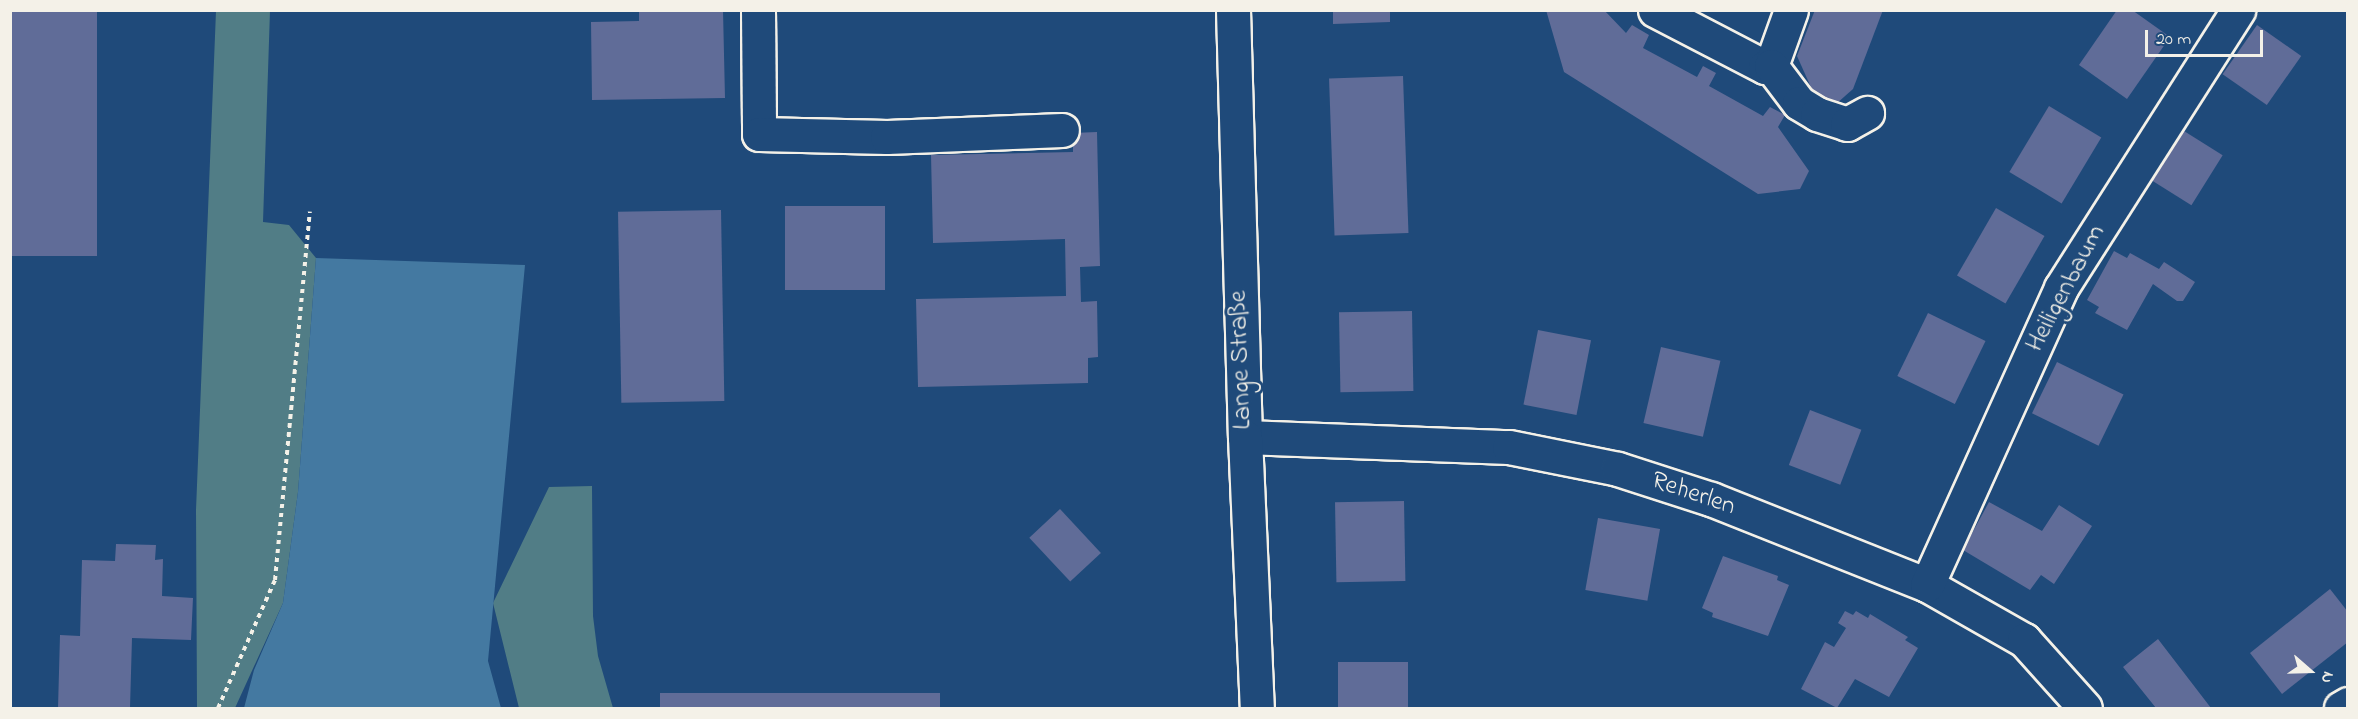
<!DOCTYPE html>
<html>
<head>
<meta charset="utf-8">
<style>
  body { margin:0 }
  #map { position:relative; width:2358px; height:719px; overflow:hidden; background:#1f4a7a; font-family:"Indie Flower",sans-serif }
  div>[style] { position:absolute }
  .green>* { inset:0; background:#517d86 }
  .water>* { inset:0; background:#4479a1 }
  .building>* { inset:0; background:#606c98; transform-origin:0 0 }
  .path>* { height:4px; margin-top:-2px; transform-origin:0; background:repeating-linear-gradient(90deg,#f4f1e8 0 4.5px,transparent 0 9px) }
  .roads { filter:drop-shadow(2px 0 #f4f1e8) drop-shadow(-2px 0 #f4f1e8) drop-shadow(0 2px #f4f1e8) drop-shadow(0 -2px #f4f1e8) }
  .minor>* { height:33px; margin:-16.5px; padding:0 16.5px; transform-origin:16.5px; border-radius:16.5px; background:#1f4a7a }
  .major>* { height:33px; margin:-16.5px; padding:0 16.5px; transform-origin:16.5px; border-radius:16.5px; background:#1f4a7a }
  span { translate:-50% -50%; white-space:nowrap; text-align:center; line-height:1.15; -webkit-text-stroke:6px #1f4a7a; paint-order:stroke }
  .street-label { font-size:26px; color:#f4f1e8 }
  .frame { position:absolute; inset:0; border:12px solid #f4f1e8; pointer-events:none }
  .north { position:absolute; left:2280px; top:641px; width:60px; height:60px; -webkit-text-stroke:4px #1f4a7a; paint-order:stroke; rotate:110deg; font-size:16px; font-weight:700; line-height:24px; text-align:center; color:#f4f1e8 }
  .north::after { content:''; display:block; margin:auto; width:21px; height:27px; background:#f4f1e8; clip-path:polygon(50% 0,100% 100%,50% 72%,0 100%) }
  .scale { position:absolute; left:2145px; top:30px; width:118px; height:27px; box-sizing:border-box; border:3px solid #f4f1e8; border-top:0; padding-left:8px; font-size:18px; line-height:21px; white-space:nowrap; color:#f4f1e8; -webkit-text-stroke:4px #1f4a7a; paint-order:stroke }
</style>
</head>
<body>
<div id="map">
  <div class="green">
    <i style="clip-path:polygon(216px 11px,270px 11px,263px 222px,289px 225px,316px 258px,298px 492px,283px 603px,235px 708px,197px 708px,196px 510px)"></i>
    <i style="clip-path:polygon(592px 486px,593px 616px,598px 656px,613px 708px,519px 708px,493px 603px,549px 487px)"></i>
  </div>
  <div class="water">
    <i style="clip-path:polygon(316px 258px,525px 265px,488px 661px,501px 708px,244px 708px,254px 670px,283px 603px,298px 492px)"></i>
  </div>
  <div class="building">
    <i style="left:10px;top:10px;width:87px;height:246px"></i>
    <i style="clip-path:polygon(639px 10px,723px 10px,725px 98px,592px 100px,591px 22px,639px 21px)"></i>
    <i style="clip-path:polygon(1333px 10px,1390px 10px,1390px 22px,1333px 24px)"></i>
    <i style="clip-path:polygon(1546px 10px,1604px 10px,1626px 33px,1632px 25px,1649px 35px,1643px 48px,1697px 77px,1703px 66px,1716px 73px,1709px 86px,1763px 116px,1770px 107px,1785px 115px,1778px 127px,1809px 171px,1800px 189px,1758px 194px,1564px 72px)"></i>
    <i style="clip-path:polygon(1815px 10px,1883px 10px,1853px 89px,1836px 104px,1814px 94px,1797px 56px)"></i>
    <i style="clip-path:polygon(2117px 10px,2132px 10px,2170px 37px,2127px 99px,2079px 65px)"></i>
    <i style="left:2257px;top:25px;width:54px;height:60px;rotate:35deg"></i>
    <i style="left:1403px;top:76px;width:157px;height:74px;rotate:88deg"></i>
    <i style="left:2049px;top:106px;width:61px;height:77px;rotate:31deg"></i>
    <i style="left:2176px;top:126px;width:55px;height:59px;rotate:32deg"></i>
    <i style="clip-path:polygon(1097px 132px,1100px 266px,1080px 267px,1081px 302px,1097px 301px,1098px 357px,1088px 358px,1088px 383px,918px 387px,916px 299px,1066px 296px,1065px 239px,933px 243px,931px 155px,1073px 152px,1073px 133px)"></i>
    <i style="left:885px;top:206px;width:84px;height:100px;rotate:90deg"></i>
    <i style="left:1996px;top:208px;width:56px;height:78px;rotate:30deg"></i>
    <i style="left:721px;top:210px;width:191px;height:103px;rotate:89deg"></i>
    <i style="clip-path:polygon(2114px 251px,2127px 258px,2130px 253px,2159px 269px,2164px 262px,2195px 282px,2183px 301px,2177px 301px,2153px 284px,2127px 330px,2095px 313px,2099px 307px,2087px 300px)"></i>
    <i style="left:1412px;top:311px;width:80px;height:73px;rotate:89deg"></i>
    <i style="left:1928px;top:313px;width:64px;height:70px;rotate:26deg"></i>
    <i style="left:1538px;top:330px;width:54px;height:76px;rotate:11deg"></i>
    <i style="left:1661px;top:347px;width:61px;height:78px;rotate:13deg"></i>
    <i style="left:2057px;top:362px;width:74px;height:57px;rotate:26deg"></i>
    <i style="left:1810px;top:410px;width:55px;height:59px;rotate:21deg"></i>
    <i style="left:1404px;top:501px;width:80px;height:69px;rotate:89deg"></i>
    <i style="clip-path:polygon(1989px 502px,2042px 531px,2059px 505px,2092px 526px,2054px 584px,2041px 575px,2030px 590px,1963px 550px)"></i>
    <i style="left:1060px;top:509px;width:60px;height:42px;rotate:47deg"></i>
    <i style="left:1598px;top:518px;width:63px;height:73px;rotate:10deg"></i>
    <i style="clip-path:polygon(116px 544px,156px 545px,155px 560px,163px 559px,162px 596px,193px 598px,191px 640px,132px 638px,130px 708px,58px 708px,60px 635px,80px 636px,82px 560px,115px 561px)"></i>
    <i style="clip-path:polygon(1723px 556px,1778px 576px,1777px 580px,1789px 585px,1768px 636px,1712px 617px,1713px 613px,1702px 608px)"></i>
    <i style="clip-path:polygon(2330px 589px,2348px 612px,2348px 642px,2282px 694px,2250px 653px)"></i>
    <i style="clip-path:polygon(1845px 611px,1853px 615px,1856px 611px,1868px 618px,1870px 614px,1908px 637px,1905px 640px,1918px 648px,1889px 697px,1855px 679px,1837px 708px,1801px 689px,1825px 642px,1834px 647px,1846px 628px,1838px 623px)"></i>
    <i style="clip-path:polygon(2158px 639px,2201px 695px,2211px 708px,2156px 708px,2123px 667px)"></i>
    <i style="left:1408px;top:662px;width:46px;height:70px;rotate:90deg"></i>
    <i style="left:660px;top:693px;width:280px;height:15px"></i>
  </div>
  <div class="path">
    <i style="left:218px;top:708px;width:140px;rotate:-66deg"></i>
    <i style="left:275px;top:580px;width:370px;rotate:-84.6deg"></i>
  </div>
  <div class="roads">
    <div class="minor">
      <i style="left:758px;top:10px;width:124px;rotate:89.5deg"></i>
      <i style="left:759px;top:134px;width:128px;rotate:1.3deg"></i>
      <i style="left:887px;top:137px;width:175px;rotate:-2.3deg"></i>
      <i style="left:1655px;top:10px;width:124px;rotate:27.4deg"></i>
      <i style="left:1765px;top:67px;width:6px;rotate:-9deg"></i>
      <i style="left:1771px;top:66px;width:59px;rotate:-70.3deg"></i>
      <i style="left:1771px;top:66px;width:46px;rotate:52.9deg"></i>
      <i style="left:1799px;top:103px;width:21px;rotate:31deg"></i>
      <i style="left:1817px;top:114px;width:32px;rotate:18deg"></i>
      <i style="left:1847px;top:124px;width:23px;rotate:-29deg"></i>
      <i style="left:1245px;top:437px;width:264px;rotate:2.2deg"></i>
      <i style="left:1509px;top:447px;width:111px;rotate:11.4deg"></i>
      <i style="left:1618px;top:469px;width:98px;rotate:17.9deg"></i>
      <i style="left:1711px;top:499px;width:232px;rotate:21.7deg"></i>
      <i style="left:1927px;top:585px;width:112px;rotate:29.6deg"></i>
      <i style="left:2024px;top:640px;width:91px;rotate:48.1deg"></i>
      <i style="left:1927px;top:585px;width:326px;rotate:-65.7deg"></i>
      <i style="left:2061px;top:288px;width:330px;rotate:-57.5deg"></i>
      <i style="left:2341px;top:708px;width:8px;rotate:-30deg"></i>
    </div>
    <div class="major">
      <i style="left:1233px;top:10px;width:427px;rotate:88.4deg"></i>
      <i style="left:1245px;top:437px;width:271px;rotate:87.5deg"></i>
    </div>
  </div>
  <div class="street-label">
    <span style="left:2067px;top:289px;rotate:-62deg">Heiligenbaum</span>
    <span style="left:1242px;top:360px;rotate:-92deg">Lange Straße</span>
    <span style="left:1693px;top:495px;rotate:19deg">Reherlen</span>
  </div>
  <div class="frame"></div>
  <div class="north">N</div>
  <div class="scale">20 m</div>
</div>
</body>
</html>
